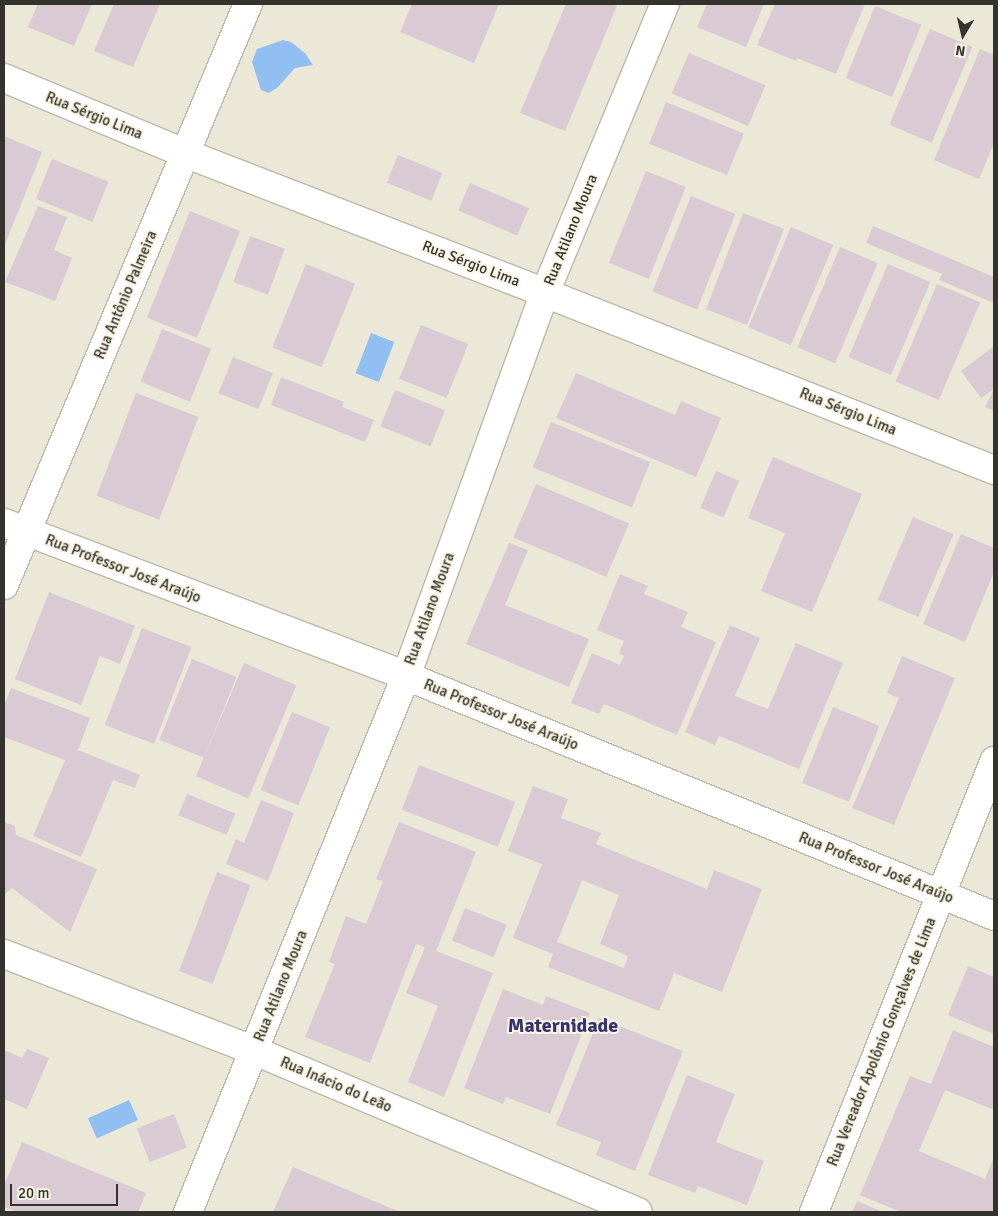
<!DOCTYPE html>
<html>
<head>
<meta charset="utf-8">
<style>
  body { margin:0 }
  #map { position:relative; width:998px; height:1216px; overflow:hidden; background:#ece8d8; font-family:Signika,sans-serif }
  div>[style] { position:absolute }
  .water>* { inset:0; background:#91bff1; transform-origin:0 0 }
  .building>* { inset:0; background:#d9cad3; transform-origin:0 0 }
  .roads { filter:drop-shadow(1px 0 #bcb9aa) drop-shadow(-1px 0 #bcb9aa) drop-shadow(0 1px #bcb9aa) drop-shadow(0 -1px #bcb9aa) }
  .minor>* { height:28px; margin:-14px; padding:0 14px; transform-origin:14px; border-radius:14px; background:#fff }
  span { translate:-50% -50%; white-space:nowrap; text-align:center; line-height:1.15; -webkit-text-stroke:4px #f9f5e5; paint-order:stroke }
  .street-label { font-size:15px; color:#35332d }
  .district-label { font-size:20px; color:#36336e; font-weight:700 }
  .frame { position:absolute; inset:0; border:5px solid #35332d; pointer-events:none }
  .north { position:absolute; left:938px; top:10px; width:50px; height:50px; -webkit-text-stroke:4px #f9f5e5; paint-order:stroke; rotate:189deg; font-size:14px; font-weight:700; line-height:20px; text-align:center; color:#35332d }
  .north::after { content:''; display:block; margin:auto; width:18px; height:22px; background:#35332d; clip-path:polygon(50% 0,100% 100%,50% 72%,0 100%) }
  .scale { position:absolute; left:10px; top:1184px; width:108px; height:22px; box-sizing:border-box; border:2px solid #35332d; border-top:0; padding-left:6px; font-size:15px; line-height:18px; white-space:nowrap; color:#35332d; -webkit-text-stroke:4px #f9f5e5; paint-order:stroke }
</style>
</head>
<body>
<div id="map">
  <div class="water">
    <i style="clip-path:polygon(283px 40px,291px 42px,305px 53px,313px 65px,295px 68px,278px 87px,269px 93px,261px 90px,252px 62px,257px 49px)"></i>
    <i style="left:371px;top:333px;width:25px;height:43px;rotate:21deg"></i>
    <i style="left:129px;top:1100px;width:22px;height:45px;rotate:66deg"></i>
  </div>
  <div class="building">
    <i style="clip-path:polygon(38px 4px,92px 4px,74px 46px,28px 27px)"></i>
    <i style="clip-path:polygon(114px 4px,160px 4px,133px 67px,94px 51px)"></i>
    <i style="clip-path:polygon(412px 4px,499px 4px,474px 63px,400px 32px)"></i>
    <i style="clip-path:polygon(566px 4px,611px 4px,617px 6px,565px 131px,520px 113px)"></i>
    <i style="clip-path:polygon(707px 4px,764px 4px,746px 47px,697px 27px)"></i>
    <i style="clip-path:polygon(775px 4px,865px 4px,836px 74px,797px 58px,796px 61px,757px 45px)"></i>
    <i style="left:875px;top:6px;width:50px;height:78px;rotate:22deg"></i>
    <i style="left:930px;top:29px;width:46px;height:104px;rotate:23deg"></i>
    <i style="clip-path:polygon(980px 49px,994px 55px,994px 143px,979px 179px,934px 160px)"></i>
    <i style="left:689px;top:53px;width:83px;height:44px;rotate:23deg"></i>
    <i style="left:666px;top:102px;width:84px;height:45px;rotate:22deg"></i>
    <i style="clip-path:polygon(4px 136px,42px 152px,4px 247px)"></i>
    <i style="left:398px;top:155px;width:48px;height:30px;rotate:22deg"></i>
    <i style="left:52px;top:159px;width:61px;height:43px;rotate:22deg"></i>
    <i style="left:646px;top:171px;width:43px;height:99px;rotate:22deg"></i>
    <i style="left:470px;top:183px;width:64px;height:30px;rotate:23deg"></i>
    <i style="left:691px;top:196px;width:48px;height:103px;rotate:22deg"></i>
    <i style="clip-path:polygon(38px 206px,67px 217px,54px 250px,72px 258px,55px 301px,5px 282px)"></i>
    <i style="left:190px;top:211px;width:54px;height:115px;rotate:22deg"></i>
    <i style="left:743px;top:213px;width:44px;height:103px;rotate:21deg"></i>
    <i style="clip-path:polygon(873px 226px,994px 277px,994px 303px,939px 280px,942px 274px,866px 243px)"></i>
    <i style="left:791px;top:227px;width:46px;height:109px;rotate:23deg"></i>
    <i style="left:250px;top:236px;width:37px;height:49px;rotate:20deg"></i>
    <i style="left:840px;top:247px;width:41px;height:109px;rotate:23deg"></i>
    <i style="left:306px;top:264px;width:53px;height:90px;rotate:22deg"></i>
    <i style="left:888px;top:264px;width:46px;height:101px;rotate:23deg"></i>
    <i style="left:937px;top:284px;width:47px;height:106px;rotate:23deg"></i>
    <i style="left:421px;top:325px;width:51px;height:58px;rotate:22deg"></i>
    <i style="left:162px;top:329px;width:53px;height:57px;rotate:22deg"></i>
    <i style="clip-path:polygon(994px 346px,994px 411px,985px 407px,994px 389px,981px 398px,961px 371px)"></i>
    <i style="left:233px;top:357px;width:43px;height:39px;rotate:22deg"></i>
    <i style="clip-path:polygon(576px 373px,675px 415px,681px 401px,721px 418px,696px 477px,556px 418px)"></i>
    <i style="clip-path:polygon(281px 377px,344px 402px,342px 407px,374px 420px,365px 442px,271px 405px)"></i>
    <i style="left:395px;top:390px;width:54px;height:39px;rotate:22deg"></i>
    <i style="left:136px;top:393px;width:67px;height:110px;rotate:21deg"></i>
    <i style="left:551px;top:422px;width:107px;height:49px;rotate:22deg"></i>
    <i style="clip-path:polygon(773px 457px,862px 494px,812px 612px,761px 591px,785px 533px,748px 518px)"></i>
    <i style="left:716px;top:471px;width:25px;height:40px;rotate:23deg"></i>
    <i style="left:536px;top:484px;width:101px;height:58px;rotate:23deg"></i>
    <i style="left:913px;top:517px;width:44px;height:90px;rotate:23deg"></i>
    <i style="clip-path:polygon(961px 534px,994px 548px,994px 572px,965px 642px,923px 624px)"></i>
    <i style="clip-path:polygon(509px 543px,528px 550px,505px 605px,589px 639px,569px 687px,466px 644px)"></i>
    <i style="clip-path:polygon(620px 574px,648px 586px,644px 594px,688px 612px,681px 627px,716px 642px,677px 735px,604px 704px,599px 714px,571px 703px,592px 653px,620px 665px,624px 656px,619px 654px,624px 641px,597px 630px)"></i>
    <i style="clip-path:polygon(49px 592px,135px 626px,120px 664px,100px 656px,81px 705px,15px 679px)"></i>
    <i style="clip-path:polygon(730px 625px,760px 638px,735px 696px,768px 709px,796px 643px,843px 663px,799px 769px,719px 736px,715px 745px,685px 732px)"></i>
    <i style="left:142px;top:628px;width:53px;height:104px;rotate:21deg"></i>
    <i style="clip-path:polygon(902px 656px,955px 678px,894px 825px,852px 808px,899px 698px,887px 693px)"></i>
    <i style="left:192px;top:659px;width:48px;height:87px;rotate:22deg"></i>
    <i style="left:244px;top:663px;width:57px;height:123px;rotate:23deg"></i>
    <i style="clip-path:polygon(11px 688px,90px 718px,78px 750px,140px 775px,135px 788px,113px 780px,81px 857px,33px 836px,65px 760px,4px 737px,4px 706px)"></i>
    <i style="left:833px;top:707px;width:50px;height:82px;rotate:22deg"></i>
    <i style="left:292px;top:712px;width:41px;height:84px;rotate:22deg"></i>
    <i style="left:419px;top:765px;width:103px;height:48px;rotate:21deg"></i>
    <i style="clip-path:polygon(evenodd,533px 786px,568px 799px,561px 818px,601px 833px,596px 844px,707px 889px,714px 870px,762px 889px,722px 992px,674px 973px,659px 1011px,548px 967px,553px 954px,513px 938px,542px 864px,508px 851px,533px 786px,582px 880px,619px 895px,600px 944px,628px 956px,624px 968px,557px 942px,582px 880px)"></i>
    <i style="left:187px;top:794px;width:52px;height:23px;rotate:22deg"></i>
    <i style="clip-path:polygon(261px 800px,294px 813px,268px 881px,226px 864px,236px 839px,244px 843px)"></i>
    <i style="clip-path:polygon(4px 822px,15px 826px,16px 835px,97px 869px,70px 932px,12px 888px,4px 895px)"></i>
    <i style="clip-path:polygon(399px 822px,476px 852px,436px 951px,493px 973px,444px 1097px,408px 1082px,438px 1006px,406px 993px,425px 947px,416px 944px,370px 1063px,305px 1037px,335px 964px,329px 962px,346px 916px,366px 924px,383px 881px,376px 879px)"></i>
    <i style="left:217px;top:872px;width:36px;height:106px;rotate:21deg"></i>
    <i style="left:465px;top:908px;width:45px;height:35px;rotate:22deg"></i>
    <i style="clip-path:polygon(968px 966px,994px 977px,994px 1034px,948px 1015px)"></i>
    <i style="clip-path:polygon(503px 989px,543px 1005px,546px 996px,590px 1013px,550px 1114px,506px 1097px,503px 1104px,464px 1088px)"></i>
    <i style="clip-path:polygon(599px 1018px,683px 1051px,635px 1171px,596px 1155px,601px 1142px,556px 1125px)"></i>
    <i style="clip-path:polygon(953px 1030px,994px 1047px,994px 1110px,945px 1090px,919px 1151px,985px 1179px,994px 1157px,994px 1212px,901px 1212px,860px 1195px,910px 1076px,931px 1084px)"></i>
    <i style="clip-path:polygon(27px 1049px,49px 1058px,27px 1109px,4px 1099px,4px 1050px,22px 1058px)"></i>
    <i style="clip-path:polygon(687px 1075px,735px 1094px,716px 1142px,764px 1161px,747px 1205px,698px 1186px,695px 1193px,648px 1175px)"></i>
    <i style="left:174px;top:1114px;width:36px;height:40px;rotate:69deg"></i>
    <i style="clip-path:polygon(22px 1142px,146px 1193px,138px 1212px,17px 1212px,4px 1207px,4px 1186px)"></i>
    <i style="clip-path:polygon(293px 1167px,400px 1212px,273px 1212px)"></i>
    <i style="clip-path:polygon(857px 1201px,883px 1212px,852px 1212px)"></i>
  </div>
  <div class="roads">
    <div class="minor">
      <i style="left:4px;top:78px;width:198px;rotate:22.6deg"></i>
      <i style="left:187px;top:154px;width:384px;rotate:21.2deg"></i>
      <i style="left:545px;top:293px;width:483px;rotate:21.5deg"></i>
      <i style="left:4px;top:523px;width:430px;rotate:20.8deg"></i>
      <i style="left:406px;top:676px;width:635px;rotate:22.2deg"></i>
      <i style="left:4px;top:585px;width:630px;rotate:-67.22deg"></i>
      <i style="left:4px;top:954px;width:269px;rotate:21.1deg"></i>
      <i style="left:255px;top:1051px;width:415px;rotate:22.8deg"></i>
      <i style="left:188px;top:1212px;width:579px;rotate:-67.87deg"></i>
      <i style="left:406px;top:676px;width:407px;rotate:-70.1deg"></i>
      <i style="left:545px;top:293px;width:313px;rotate:-67.5deg"></i>
      <i style="left:814px;top:1212px;width:486px;rotate:-68.2deg"></i>
    </div>
  </div>
  <div class="street-label">
    <span style="left:94px;top:116px;rotate:22deg">Rua Sérgio Lima</span>
    <span style="left:571px;top:230px;rotate:-68deg">Rua Atilano Moura</span>
    <span style="left:471px;top:264px;rotate:21deg">Rua Sérgio Lima</span>
    <span style="left:126px;top:295px;rotate:-67deg">Rua Antônio Palmeira</span>
    <span style="left:848px;top:412px;rotate:22deg">Rua Sérgio Lima</span>
    <span style="left:123px;top:569px;rotate:21deg">Rua Professor José Araújo</span>
    <span style="left:430px;top:609px;rotate:-70deg">Rua Atilano Moura</span>
    <span style="left:501px;top:715px;rotate:22deg">Rua Professor José Araújo</span>
    <span style="left:876px;top:868px;rotate:22deg">Rua Professor José Araújo</span>
    <span style="left:281px;top:986px;rotate:-68deg">Rua Atilano Moura</span>
    <span style="left:882px;top:1042px;rotate:-68deg">Rua Vereador Apolônio Gonçalves de Lima</span>
    <span style="left:336px;top:1085px;rotate:23deg">Rua Inácio do Leão</span>
  </div>
  <div class="district-label">
    <span style="left:563px;top:1025px">Maternidade</span>
  </div>
  <div class="frame"></div>
  <div class="north">N</div>
  <div class="scale">20 m</div>
</div>
</body>
</html>
